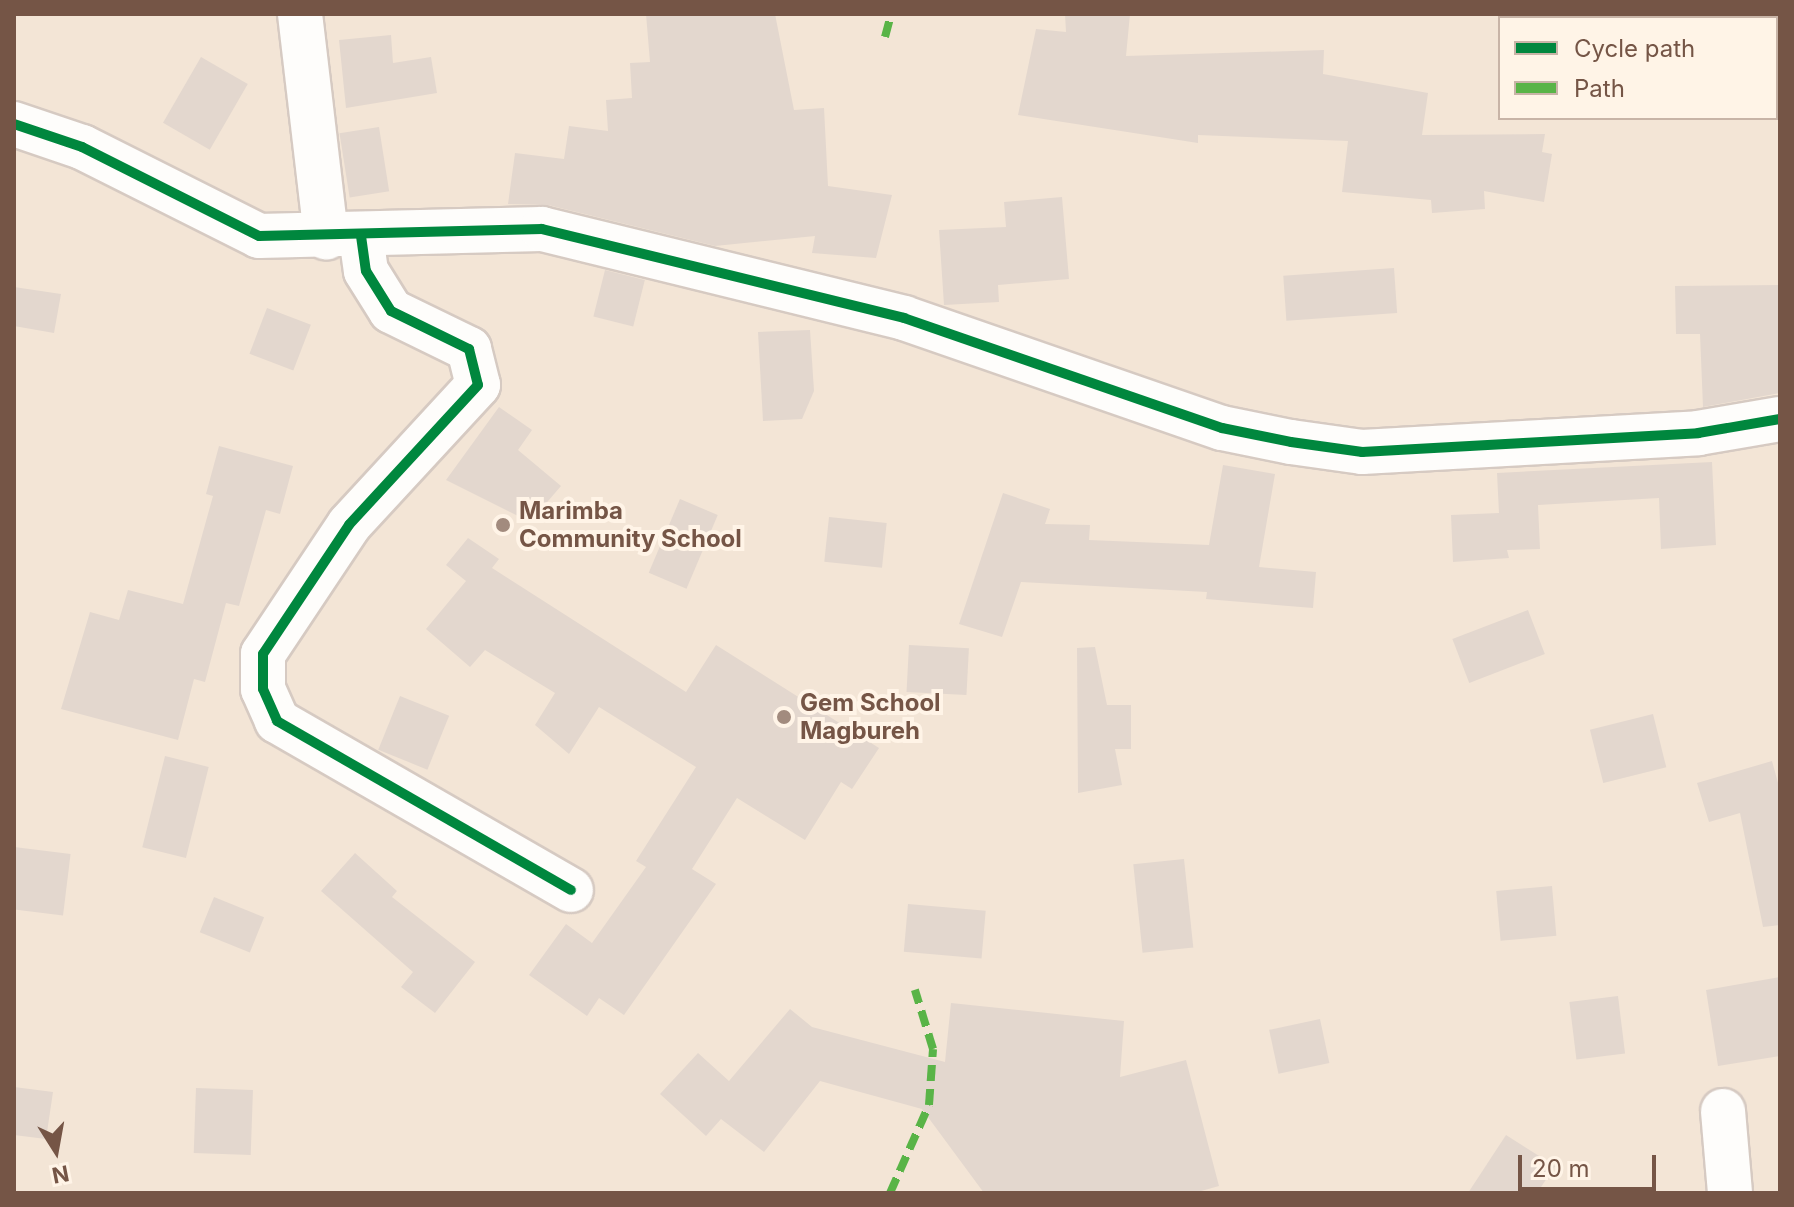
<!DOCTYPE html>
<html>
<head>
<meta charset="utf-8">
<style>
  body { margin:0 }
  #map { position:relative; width:1794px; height:1207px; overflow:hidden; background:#f7efe6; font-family:Inter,sans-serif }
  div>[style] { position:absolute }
  .residential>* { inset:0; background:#f3e5d6 }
  .building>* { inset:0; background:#e3d7ce; transform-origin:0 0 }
  .roads { filter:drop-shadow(2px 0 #d6cac2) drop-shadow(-2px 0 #d6cac2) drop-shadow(0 2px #d6cac2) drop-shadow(0 -2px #d6cac2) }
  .minor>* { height:44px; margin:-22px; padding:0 22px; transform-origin:22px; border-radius:22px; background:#fefdfb }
  .quiet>* { height:8px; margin-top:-4px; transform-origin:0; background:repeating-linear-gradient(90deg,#59b447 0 16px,transparent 0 24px) }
  .cycleway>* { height:10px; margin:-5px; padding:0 5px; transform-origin:5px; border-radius:5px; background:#00873e }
  .dots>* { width:22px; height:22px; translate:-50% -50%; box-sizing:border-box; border:4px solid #fff4e7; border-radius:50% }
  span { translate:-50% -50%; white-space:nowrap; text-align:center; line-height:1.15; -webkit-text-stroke:8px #fff4e7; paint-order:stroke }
  .poi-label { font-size:24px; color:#755546; font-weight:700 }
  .left { translate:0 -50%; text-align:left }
  .frame { position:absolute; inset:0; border:16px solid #755546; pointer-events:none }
  .legend { position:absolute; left:1498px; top:16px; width:280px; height:104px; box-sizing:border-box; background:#fff4e7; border:2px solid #c8b4a7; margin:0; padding:10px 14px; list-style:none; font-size:24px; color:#755546 }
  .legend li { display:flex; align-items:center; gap:16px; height:40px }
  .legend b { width:40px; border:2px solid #c8b4a7 }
  .north { position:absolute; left:16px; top:1111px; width:80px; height:80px; -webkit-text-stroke:6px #fff4e7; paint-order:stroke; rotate:169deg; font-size:22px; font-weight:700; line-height:32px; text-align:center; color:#755546 }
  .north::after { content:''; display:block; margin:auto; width:28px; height:36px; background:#755546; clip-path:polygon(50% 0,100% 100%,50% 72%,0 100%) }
  .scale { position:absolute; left:1518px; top:1155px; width:138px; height:36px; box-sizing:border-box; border:4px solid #755546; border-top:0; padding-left:10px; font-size:24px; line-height:28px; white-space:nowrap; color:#755546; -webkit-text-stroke:6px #fff4e7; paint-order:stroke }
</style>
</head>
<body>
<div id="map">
  <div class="residential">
    <i style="clip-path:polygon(evenodd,14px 14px,1780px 14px,1780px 1193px,14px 1193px,14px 14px,1500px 18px,1776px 18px,1776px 118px,1500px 118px,1500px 18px)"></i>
  </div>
  <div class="building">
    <i style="clip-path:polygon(646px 14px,775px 14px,794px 110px,824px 108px,828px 186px,892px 195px,876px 258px,812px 253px,815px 236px,715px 246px,548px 205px,508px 204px,515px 153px,564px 159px,569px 126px,608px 131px,606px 100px,632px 98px,630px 63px,650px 62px)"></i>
    <i style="clip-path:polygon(1065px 14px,1130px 14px,1126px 56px,1324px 50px,1323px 74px,1428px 93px,1422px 135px,1545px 134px,1542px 152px,1552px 154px,1544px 202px,1484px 191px,1485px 209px,1432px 213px,1431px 200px,1342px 192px,1348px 141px,1198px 135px,1198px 143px,1018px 115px,1036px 29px,1066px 32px)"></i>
    <i style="clip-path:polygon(391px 35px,393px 63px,431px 57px,437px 93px,346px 108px,339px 40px)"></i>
    <i style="left:201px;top:57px;width:54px;height:76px;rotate:30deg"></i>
    <i style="left:379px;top:127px;width:65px;height:40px;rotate:81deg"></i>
    <i style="clip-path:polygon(1062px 197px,1069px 279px,998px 285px,999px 302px,944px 305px,939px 230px,1006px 227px,1004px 202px)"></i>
    <i style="left:1394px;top:268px;width:45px;height:111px;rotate:86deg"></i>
    <i style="left:605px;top:270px;width:41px;height:48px;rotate:14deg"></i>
    <i style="clip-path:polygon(1780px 285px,1780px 393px,1703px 407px,1700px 334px,1676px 334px,1675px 286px)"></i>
    <i style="clip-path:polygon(14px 287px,61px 294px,54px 333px,14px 326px)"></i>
    <i style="left:267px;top:308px;width:47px;height:49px;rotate:21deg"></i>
    <i style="clip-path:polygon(810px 330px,814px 391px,802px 419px,763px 421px,758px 332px)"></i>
    <i style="clip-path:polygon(499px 407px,532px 430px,518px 450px,561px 486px,530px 522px,446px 480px)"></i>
    <i style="clip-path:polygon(219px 446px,293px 466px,280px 514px,266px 510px,239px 606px,226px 603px,205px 682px,194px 679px,178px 740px,61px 709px,90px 612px,119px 620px,128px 590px,183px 604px,213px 496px,206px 494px)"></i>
    <i style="clip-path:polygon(1712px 462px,1716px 545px,1661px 549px,1659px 498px,1538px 505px,1540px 549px,1507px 550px,1509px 558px,1453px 562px,1451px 515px,1499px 513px,1497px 473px)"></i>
    <i style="clip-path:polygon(1223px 465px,1275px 474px,1259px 567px,1316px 572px,1313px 608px,1206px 599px,1207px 592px,1021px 582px,1002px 637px,959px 624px,1003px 493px,1050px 509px,1045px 524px,1090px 525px,1089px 540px,1209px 545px)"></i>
    <i style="left:680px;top:499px;width:41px;height:80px;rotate:23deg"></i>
    <i style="left:829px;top:517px;width:58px;height:45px;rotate:6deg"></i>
    <i style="clip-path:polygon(468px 538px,499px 559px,492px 568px,686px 692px,716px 645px,879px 748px,852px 789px,841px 782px,805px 840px,737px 798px,692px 869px,716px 884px,624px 1015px,599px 998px,587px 1016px,529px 975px,566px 924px,592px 943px,646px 867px,636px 861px,696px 767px,599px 707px,569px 754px,535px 725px,555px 693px,485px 650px,470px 667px,426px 629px,466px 581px,446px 565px)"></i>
    <i style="left:1528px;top:610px;width:47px;height:81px;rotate:69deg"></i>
    <i style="left:909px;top:645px;width:60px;height:47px;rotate:3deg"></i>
    <i style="clip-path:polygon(1095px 647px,1107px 705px,1131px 705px,1131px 749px,1115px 749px,1122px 785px,1078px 793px,1077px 648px)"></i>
    <i style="left:400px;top:696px;width:53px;height:58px;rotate:22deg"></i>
    <i style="left:1653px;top:714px;width:55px;height:65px;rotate:76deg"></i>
    <i style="left:165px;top:756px;width:45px;height:94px;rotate:14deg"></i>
    <i style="clip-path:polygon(1772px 761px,1780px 790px,1780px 925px,1763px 927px,1740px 813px,1709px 822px,1697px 783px)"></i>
    <i style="left:14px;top:847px;width:57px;height:62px;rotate:7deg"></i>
    <i style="clip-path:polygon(355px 853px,397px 891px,392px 897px,475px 962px,435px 1013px,401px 987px,413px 972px,321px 891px)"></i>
    <i style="left:1184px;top:859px;width:89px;height:51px;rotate:84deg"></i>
    <i style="left:1552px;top:886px;width:50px;height:56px;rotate:85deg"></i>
    <i style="left:214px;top:897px;width:54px;height:38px;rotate:22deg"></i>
    <i style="left:908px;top:904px;width:78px;height:48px;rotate:5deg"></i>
    <i style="clip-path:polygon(1780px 977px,1780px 1056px,1718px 1066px,1706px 990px)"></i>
    <i style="left:1618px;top:996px;width:58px;height:49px;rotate:83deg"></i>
    <i style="clip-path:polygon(951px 1003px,1124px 1021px,1120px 1077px,1186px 1060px,1219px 1186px,1194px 1193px,984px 1193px,922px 1109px,820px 1081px,764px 1152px,721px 1119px,706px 1136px,660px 1094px,698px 1053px,729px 1081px,790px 1009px,812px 1027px,945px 1062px)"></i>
    <i style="left:1320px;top:1019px;width:45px;height:52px;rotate:78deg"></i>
    <i style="clip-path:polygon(14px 1087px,53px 1092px,46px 1139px,14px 1135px)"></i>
    <i style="left:196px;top:1088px;width:57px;height:65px;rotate:2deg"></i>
    <i style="clip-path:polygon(1506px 1135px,1555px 1166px,1537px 1193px,1468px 1193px)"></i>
  </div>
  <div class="roads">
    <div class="minor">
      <i style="left:300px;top:14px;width:225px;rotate:83.3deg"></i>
      <i style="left:14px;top:124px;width:72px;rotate:18.7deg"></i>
      <i style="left:82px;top:147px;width:198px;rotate:26.7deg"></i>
      <i style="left:259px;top:236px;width:283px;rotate:-1.4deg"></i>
      <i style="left:542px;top:229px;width:373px;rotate:13.8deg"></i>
      <i style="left:904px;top:318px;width:336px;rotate:19.1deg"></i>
      <i style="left:1222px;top:428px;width:70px;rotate:11.5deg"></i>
      <i style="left:1291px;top:442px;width:72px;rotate:8deg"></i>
      <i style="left:1362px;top:452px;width:337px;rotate:-3.2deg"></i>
      <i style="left:1698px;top:433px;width:83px;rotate:-9.7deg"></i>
      <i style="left:361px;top:236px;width:35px;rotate:82deg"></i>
      <i style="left:366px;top:271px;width:47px;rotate:58deg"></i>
      <i style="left:391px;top:311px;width:87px;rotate:26deg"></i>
      <i style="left:469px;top:349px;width:37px;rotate:76deg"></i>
      <i style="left:478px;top:385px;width:190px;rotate:132.7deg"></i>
      <i style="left:349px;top:525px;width:155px;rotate:123.7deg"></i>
      <i style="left:263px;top:654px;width:35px;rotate:90deg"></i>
      <i style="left:263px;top:689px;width:35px;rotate:66deg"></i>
      <i style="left:277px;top:721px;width:339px;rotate:29.9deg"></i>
      <i style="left:1723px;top:1111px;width:82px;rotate:85.1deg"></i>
    </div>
  </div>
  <div class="quiet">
    <i style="left:885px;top:37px;width:24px;rotate:-75deg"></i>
    <i style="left:890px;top:1193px;width:96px;rotate:-66.1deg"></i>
    <i style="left:929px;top:1105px;width:56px;rotate:-85.9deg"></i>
    <i style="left:933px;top:1049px;width:62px;rotate:-107deg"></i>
  </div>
  <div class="cycleway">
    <i style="left:14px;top:124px;width:72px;rotate:18.7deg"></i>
    <i style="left:82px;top:147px;width:198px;rotate:26.7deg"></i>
    <i style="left:259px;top:236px;width:283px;rotate:-1.4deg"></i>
    <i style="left:542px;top:229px;width:373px;rotate:13.8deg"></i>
    <i style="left:904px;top:318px;width:336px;rotate:19.1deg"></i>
    <i style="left:1222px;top:428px;width:70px;rotate:11.5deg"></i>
    <i style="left:1291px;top:442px;width:72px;rotate:8deg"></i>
    <i style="left:1362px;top:452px;width:337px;rotate:-3.2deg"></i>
    <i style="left:1698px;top:433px;width:83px;rotate:-9.7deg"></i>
    <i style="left:361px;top:236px;width:35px;rotate:82deg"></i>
    <i style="left:366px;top:271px;width:47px;rotate:58deg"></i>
    <i style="left:391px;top:311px;width:87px;rotate:26deg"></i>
    <i style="left:469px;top:349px;width:37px;rotate:76deg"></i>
    <i style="left:478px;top:385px;width:190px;rotate:132.7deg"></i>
    <i style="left:349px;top:525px;width:155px;rotate:123.7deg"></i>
    <i style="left:263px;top:654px;width:35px;rotate:90deg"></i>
    <i style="left:263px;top:689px;width:35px;rotate:66deg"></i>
    <i style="left:277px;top:721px;width:339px;rotate:29.9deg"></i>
  </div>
  <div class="dots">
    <i style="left:503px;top:525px;background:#a28b7e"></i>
    <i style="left:784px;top:717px;background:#a28b7e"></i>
  </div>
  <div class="poi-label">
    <span class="left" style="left:519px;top:525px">Marimba<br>Community School</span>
    <span class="left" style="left:800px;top:717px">Gem School<br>Magbureh</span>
  </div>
  <div class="frame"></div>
  <ul class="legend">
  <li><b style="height:10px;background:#00873e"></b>Cycle path</li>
  <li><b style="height:10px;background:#59b447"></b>Path</li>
  </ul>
  <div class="north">N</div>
  <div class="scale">20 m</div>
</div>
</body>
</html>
